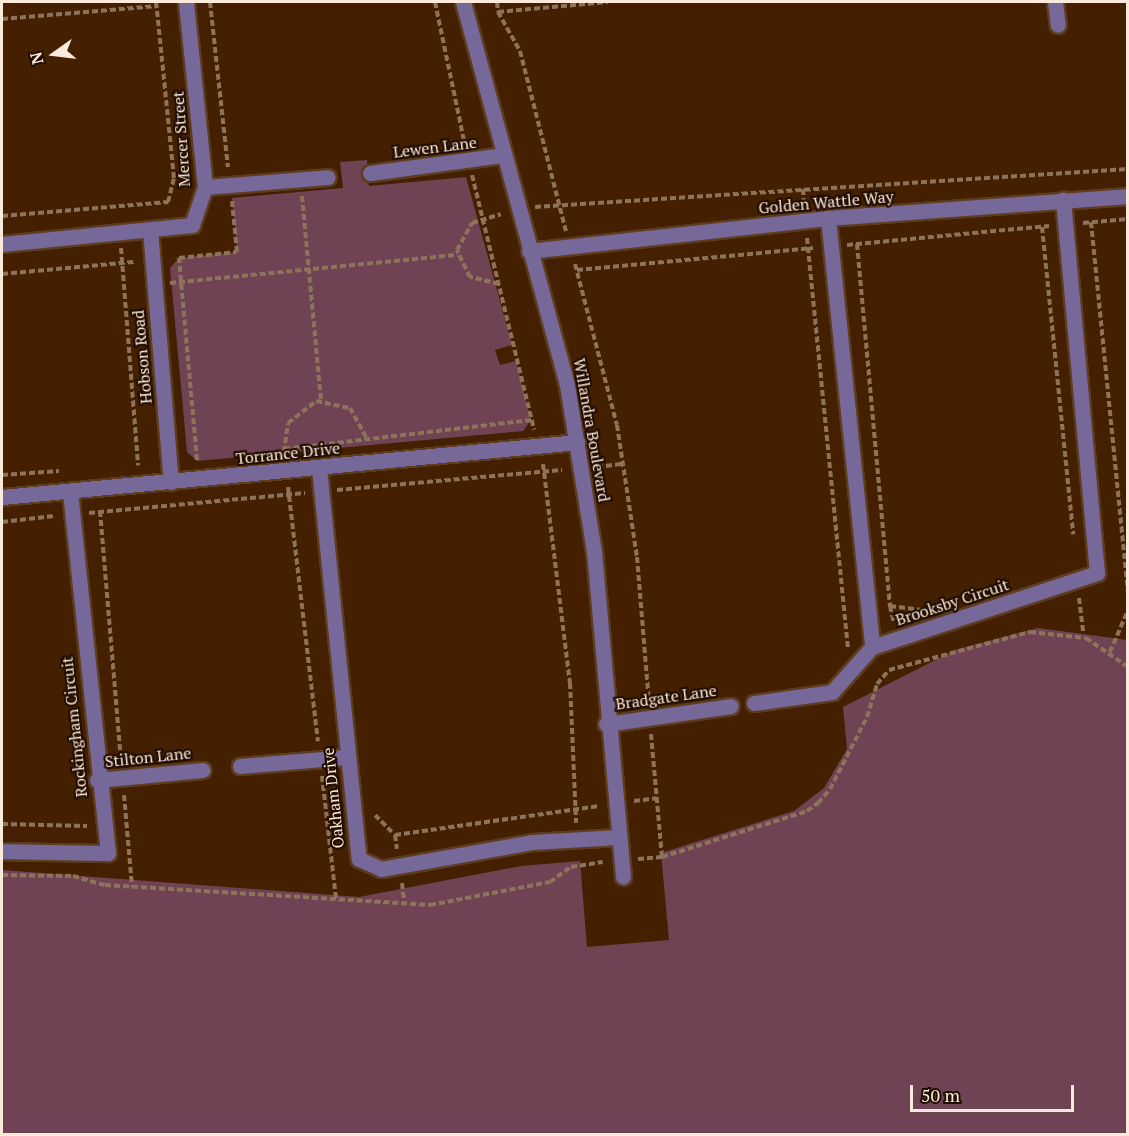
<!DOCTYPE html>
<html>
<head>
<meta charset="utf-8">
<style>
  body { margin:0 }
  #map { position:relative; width:1129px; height:1136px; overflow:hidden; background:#442000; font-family:"PT Serif",serif }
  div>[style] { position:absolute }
  .green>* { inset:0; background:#6f4353 }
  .path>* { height:4px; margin-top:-2px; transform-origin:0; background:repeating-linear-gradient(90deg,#8f725a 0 6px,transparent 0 9px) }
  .roads { filter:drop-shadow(2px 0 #5e3c1f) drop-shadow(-2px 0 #5e3c1f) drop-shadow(0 2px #5e3c1f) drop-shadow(0 -2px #5e3c1f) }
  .minor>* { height:15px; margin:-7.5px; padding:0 7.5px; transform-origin:7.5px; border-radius:7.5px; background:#766898 }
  span { translate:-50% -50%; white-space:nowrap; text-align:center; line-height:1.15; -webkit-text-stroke:4.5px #220e01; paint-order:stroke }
  .street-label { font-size:16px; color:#fbe9dc }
  .frame { position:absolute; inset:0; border:3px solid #fbe9dc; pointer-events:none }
  .north { position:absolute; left:24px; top:24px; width:60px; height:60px; -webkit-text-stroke:4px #220e01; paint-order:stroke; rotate:256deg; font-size:16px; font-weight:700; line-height:24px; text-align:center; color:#fbe9dc }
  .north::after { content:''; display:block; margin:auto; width:21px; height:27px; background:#fbe9dc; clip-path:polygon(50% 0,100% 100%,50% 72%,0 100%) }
  .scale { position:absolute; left:910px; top:1085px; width:164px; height:27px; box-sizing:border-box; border:3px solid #fbe9dc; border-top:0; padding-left:8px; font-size:18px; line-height:21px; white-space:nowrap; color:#fbe9dc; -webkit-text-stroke:4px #220e01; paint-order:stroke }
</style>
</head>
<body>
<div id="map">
  <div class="green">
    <i style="clip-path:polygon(367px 160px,369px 186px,466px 177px,512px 345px,495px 350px,500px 365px,516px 361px,531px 420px,523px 431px,197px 461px,187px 452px,170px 268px,179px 258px,237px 252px,232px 198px,343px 188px,340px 162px)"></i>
    <i style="clip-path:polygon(1038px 628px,1127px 640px,1127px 1134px,2px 1134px,2px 870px,359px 897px,521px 866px,580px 861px,587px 947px,669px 940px,661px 853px,794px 811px,824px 788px,847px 749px,843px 707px,955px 650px)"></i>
  </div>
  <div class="path">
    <i style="left:210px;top:2px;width:166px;rotate:83.8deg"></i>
    <i style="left:435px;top:2px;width:146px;rotate:78.2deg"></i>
    <i style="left:497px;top:2px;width:10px;rotate:84deg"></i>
    <i style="left:498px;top:12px;width:110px;rotate:-5.2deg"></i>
    <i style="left:498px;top:12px;width:45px;rotate:60.6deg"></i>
    <i style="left:520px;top:51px;width:186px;rotate:75.7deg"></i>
    <i style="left:2px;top:19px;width:156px;rotate:-4.8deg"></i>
    <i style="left:472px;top:175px;width:262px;rotate:76.3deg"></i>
    <i style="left:803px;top:189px;width:14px;rotate:86deg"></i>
    <i style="left:302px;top:196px;width:206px;rotate:84.7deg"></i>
    <i style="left:535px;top:207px;width:594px;rotate:-3.67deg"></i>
    <i style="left:2px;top:216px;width:167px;rotate:-4.8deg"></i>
    <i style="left:168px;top:202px;width:25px;rotate:-76deg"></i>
    <i style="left:174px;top:178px;width:177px;rotate:-95.8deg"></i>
    <i style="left:1091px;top:222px;width:373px;rotate:84.3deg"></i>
    <i style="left:1083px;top:223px;width:45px;rotate:-5.1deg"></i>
    <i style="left:1042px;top:227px;width:309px;rotate:84.2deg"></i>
    <i style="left:807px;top:238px;width:414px;rotate:84.3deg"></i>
    <i style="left:857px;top:244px;width:364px;rotate:84.8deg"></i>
    <i style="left:890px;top:606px;width:32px;rotate:7deg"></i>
    <i style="left:847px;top:245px;width:203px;rotate:-5.4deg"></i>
    <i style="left:121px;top:248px;width:218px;rotate:85.5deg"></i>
    <i style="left:575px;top:264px;width:166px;rotate:75.4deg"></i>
    <i style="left:617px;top:425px;width:134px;rotate:81.4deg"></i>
    <i style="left:637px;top:557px;width:145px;rotate:85.3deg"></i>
    <i style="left:577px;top:270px;width:237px;rotate:-5.3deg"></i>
    <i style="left:2px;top:274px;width:134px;rotate:-5.2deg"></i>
    <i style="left:170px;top:283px;width:289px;rotate:-5.6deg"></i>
    <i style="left:499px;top:284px;width:30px;rotate:-166deg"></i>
    <i style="left:470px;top:277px;width:30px;rotate:-116deg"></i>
    <i style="left:457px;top:250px;width:31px;rotate:-61deg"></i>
    <i style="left:472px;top:223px;width:30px;rotate:-17deg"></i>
    <i style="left:284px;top:449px;width:249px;rotate:-6.7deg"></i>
    <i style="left:284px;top:452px;width:29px;rotate:-82deg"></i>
    <i style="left:288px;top:423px;width:36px;rotate:-38deg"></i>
    <i style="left:316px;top:401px;width:35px;rotate:12deg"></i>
    <i style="left:350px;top:408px;width:35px;rotate:61deg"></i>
    <i style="left:197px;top:460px;width:203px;rotate:-95.1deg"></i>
    <i style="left:179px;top:258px;width:58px;rotate:-5.9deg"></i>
    <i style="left:237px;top:252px;width:51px;rotate:-95.6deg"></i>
    <i style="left:543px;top:464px;width:221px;rotate:83deg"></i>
    <i style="left:570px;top:683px;width:140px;rotate:87.5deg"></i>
    <i style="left:597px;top:467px;width:26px;rotate:-7deg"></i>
    <i style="left:2px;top:475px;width:57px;rotate:-4deg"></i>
    <i style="left:288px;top:487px;width:256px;rotate:83.3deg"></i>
    <i style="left:337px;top:490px;width:226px;rotate:-5.1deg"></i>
    <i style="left:100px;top:511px;width:251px;rotate:85.2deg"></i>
    <i style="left:89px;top:513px;width:217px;rotate:-5.3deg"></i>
    <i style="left:2px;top:522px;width:52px;rotate:-6.6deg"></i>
    <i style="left:1079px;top:598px;width:34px;rotate:83deg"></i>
    <i style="left:890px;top:606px;width:17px;rotate:77deg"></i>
    <i style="left:1110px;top:652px;width:46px;rotate:-66.8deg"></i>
    <i style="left:651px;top:734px;width:123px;rotate:84.9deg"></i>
    <i style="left:322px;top:776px;width:124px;rotate:83.5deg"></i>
    <i style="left:124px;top:795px;width:92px;rotate:85deg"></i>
    <i style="left:634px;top:801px;width:23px;rotate:-7deg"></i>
    <i style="left:375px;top:815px;width:28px;rotate:45deg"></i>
    <i style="left:395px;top:835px;width:206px;rotate:-8.1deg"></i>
    <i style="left:2px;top:824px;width:85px;rotate:1.3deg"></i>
    <i style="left:395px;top:835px;width:14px;rotate:82deg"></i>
    <i style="left:638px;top:859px;width:24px;rotate:-5deg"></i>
    <i style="left:662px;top:857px;width:152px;rotate:-17.6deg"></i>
    <i style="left:807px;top:811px;width:14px;rotate:-36deg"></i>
    <i style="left:818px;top:803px;width:18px;rotate:-49deg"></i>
    <i style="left:830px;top:789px;width:81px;rotate:-62.8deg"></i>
    <i style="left:867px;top:717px;width:34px;rotate:-73deg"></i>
    <i style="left:877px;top:684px;width:18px;rotate:-49deg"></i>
    <i style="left:889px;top:670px;width:146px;rotate:-15.1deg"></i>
    <i style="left:1030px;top:632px;width:56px;rotate:6.1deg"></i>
    <i style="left:1086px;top:638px;width:51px;rotate:34.6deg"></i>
    <i style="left:2px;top:875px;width:71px;rotate:0.8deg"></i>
    <i style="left:73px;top:876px;width:33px;rotate:16deg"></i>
    <i style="left:105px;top:885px;width:326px;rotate:3.5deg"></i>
    <i style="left:430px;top:905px;width:122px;rotate:-10.9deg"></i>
    <i style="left:550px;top:882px;width:26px;rotate:-36deg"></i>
    <i style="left:571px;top:867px;width:32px;rotate:-9deg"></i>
    <i style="left:402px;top:883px;width:20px;rotate:84deg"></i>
  </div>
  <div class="roads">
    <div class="minor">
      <i style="left:463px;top:2px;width:397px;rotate:74.8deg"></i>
      <i style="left:567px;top:385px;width:168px;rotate:80.8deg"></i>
      <i style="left:594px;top:551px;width:327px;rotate:84.9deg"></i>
      <i style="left:1055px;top:2px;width:23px;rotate:83deg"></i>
      <i style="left:370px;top:173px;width:135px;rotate:-7.7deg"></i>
      <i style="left:205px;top:187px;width:123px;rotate:-4.6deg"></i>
      <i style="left:828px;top:218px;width:431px;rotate:84.1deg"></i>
      <i style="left:872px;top:647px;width:237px;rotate:-18.2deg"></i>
      <i style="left:1097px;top:573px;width:375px;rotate:-95.2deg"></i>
      <i style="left:150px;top:229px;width:254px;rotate:85.3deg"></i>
      <i style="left:2px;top:244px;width:191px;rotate:-5.7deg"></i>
      <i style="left:192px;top:225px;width:40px;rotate:-71.1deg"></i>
      <i style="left:205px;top:187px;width:186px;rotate:-95.9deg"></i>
      <i style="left:529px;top:251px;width:301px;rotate:-6.3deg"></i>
      <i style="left:828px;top:218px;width:301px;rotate:-4.2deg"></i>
      <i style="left:319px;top:468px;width:393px;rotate:84.2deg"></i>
      <i style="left:359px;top:859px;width:24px;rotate:24deg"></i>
      <i style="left:381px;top:869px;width:153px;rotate:-10.1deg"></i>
      <i style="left:532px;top:842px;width:87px;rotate:-3.3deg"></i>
      <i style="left:2px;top:497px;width:578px;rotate:-5.46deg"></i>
      <i style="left:754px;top:703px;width:79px;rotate:-8deg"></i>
      <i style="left:832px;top:692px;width:60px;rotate:-48.4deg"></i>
      <i style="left:606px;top:724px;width:126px;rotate:-8.2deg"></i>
      <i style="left:240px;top:766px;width:106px;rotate:-4.9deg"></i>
      <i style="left:97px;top:780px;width:106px;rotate:-5.4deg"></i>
      <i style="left:2px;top:851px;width:106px;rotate:1.1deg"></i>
      <i style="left:108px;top:853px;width:364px;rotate:-96deg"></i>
    </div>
  </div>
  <div class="street-label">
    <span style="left:181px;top:139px;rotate:-94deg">Mercer Street</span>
    <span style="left:435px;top:147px;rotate:-7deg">Lewen Lane</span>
    <span style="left:826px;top:202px;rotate:-5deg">Golden Wattle Way</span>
    <span style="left:142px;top:357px;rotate:-95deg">Hobson Road</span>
    <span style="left:592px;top:430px;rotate:80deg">Willandra Boulevard</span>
    <span style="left:288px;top:453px;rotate:-6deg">Torrance Drive</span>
    <span style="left:952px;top:602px;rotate:-18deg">Brooksby Circuit</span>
    <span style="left:666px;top:697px;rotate:-8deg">Bradgate Lane</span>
    <span style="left:74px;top:727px;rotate:-96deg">Rockingham Circuit</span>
    <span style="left:148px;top:757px;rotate:-6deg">Stilton Lane</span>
    <span style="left:333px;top:798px;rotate:-96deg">Oakham Drive</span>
  </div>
  <div class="frame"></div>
  <div class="north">N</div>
  <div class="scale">50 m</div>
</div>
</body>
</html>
